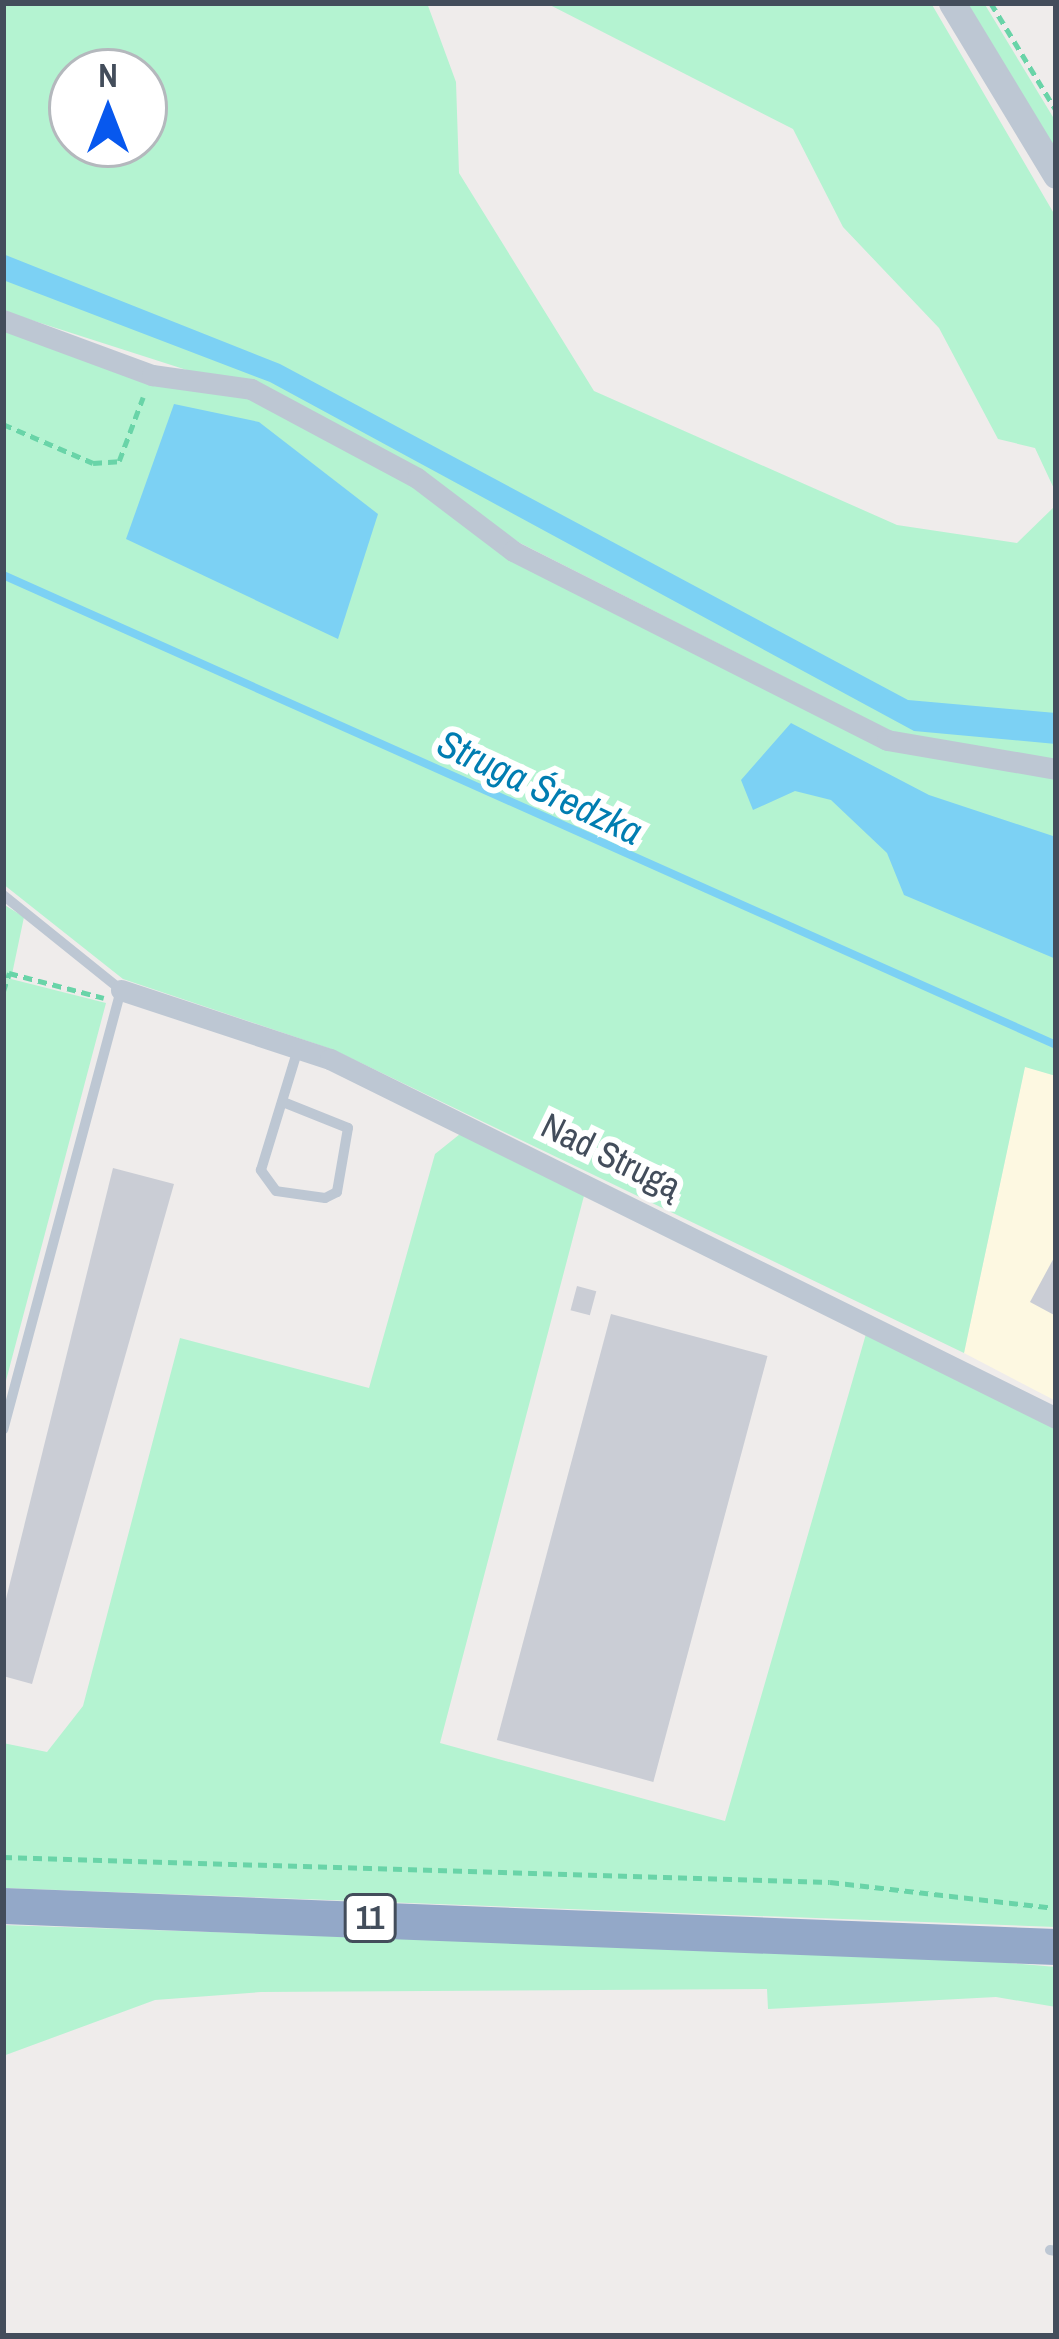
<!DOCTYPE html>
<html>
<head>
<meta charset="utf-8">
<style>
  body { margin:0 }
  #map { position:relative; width:1059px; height:2339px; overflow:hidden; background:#efeceb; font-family:"Archivo Narrow",sans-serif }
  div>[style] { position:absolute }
  .commercial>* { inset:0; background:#fdf8e1 }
  .green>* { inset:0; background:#b4f3d1 }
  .water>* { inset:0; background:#7cd1f4 }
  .stream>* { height:8px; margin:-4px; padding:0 4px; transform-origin:4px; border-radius:4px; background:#7cd1f4 }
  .building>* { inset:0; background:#cacdd5; transform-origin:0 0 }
  .path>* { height:4.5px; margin-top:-2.25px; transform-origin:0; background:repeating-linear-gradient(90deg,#69d4a8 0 9px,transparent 0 15px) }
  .service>* { height:10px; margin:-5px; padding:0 5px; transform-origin:5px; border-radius:5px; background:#bdc7d3 }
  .minor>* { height:21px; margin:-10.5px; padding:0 10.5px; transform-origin:10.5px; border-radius:10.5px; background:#bdc7d3 }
  .tertiary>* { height:27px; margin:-13.5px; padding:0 13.5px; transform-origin:13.5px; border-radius:13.5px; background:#bdc7d3 }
  .trunk>* { height:36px; margin:-18px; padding:0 18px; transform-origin:18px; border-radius:18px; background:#93a8c8 }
  span { translate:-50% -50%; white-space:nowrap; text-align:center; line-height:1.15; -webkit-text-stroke:12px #fff; paint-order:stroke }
  .shield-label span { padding:3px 9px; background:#fff; border:3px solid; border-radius:9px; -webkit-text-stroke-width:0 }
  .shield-label { font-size:33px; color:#434d5b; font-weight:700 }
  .street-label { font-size:36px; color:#434d5b }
  .water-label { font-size:39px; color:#007db1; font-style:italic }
  .frame { position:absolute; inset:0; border:6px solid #434d5b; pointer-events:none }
  .north { position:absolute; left:48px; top:48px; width:120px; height:120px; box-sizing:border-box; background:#fff; border:3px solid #b4b8bd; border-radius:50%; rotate:0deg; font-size:33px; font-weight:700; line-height:48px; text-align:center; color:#434d5b }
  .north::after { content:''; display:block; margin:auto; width:42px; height:54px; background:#0758ee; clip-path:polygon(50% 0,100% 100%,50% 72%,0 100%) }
</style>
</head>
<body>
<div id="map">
  <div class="commercial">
    <i style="clip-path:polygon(1025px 1066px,1056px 1076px,1056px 1401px,964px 1353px)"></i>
  </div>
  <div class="green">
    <i style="clip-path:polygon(evenodd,3px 3px,427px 3px,456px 82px,459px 173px,594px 391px,897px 525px,1017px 543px,1056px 505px,1056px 760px,912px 742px,520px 543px,299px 406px,3px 311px,3px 3px,72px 72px,144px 72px,144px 144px,72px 144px,72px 72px)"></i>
    <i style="clip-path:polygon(546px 3px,931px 3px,1056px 217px,1056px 493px,1035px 448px,998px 439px,939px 328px,843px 227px,793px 129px)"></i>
    <i style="clip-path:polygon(964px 3px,984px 3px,1056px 122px,1056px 155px)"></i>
    <i style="clip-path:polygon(3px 329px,248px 396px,885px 746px,1056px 776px,1056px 1076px,1025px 1067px,964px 1353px,334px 1050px,123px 979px,3px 884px)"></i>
    <i style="clip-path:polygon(3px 904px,24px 917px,11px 979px,106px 1003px,3px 1392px)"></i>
    <i style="clip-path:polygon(460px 1134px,585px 1192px,440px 1743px,725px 1821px,868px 1327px,1056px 1428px,1056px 1927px,3px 1888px,3px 1743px,47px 1752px,83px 1706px,180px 1338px,369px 1388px,435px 1154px)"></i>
    <i style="clip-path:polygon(3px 1925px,932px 1956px,1056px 1967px,1056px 2007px,996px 1997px,768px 2009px,767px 1989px,261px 1992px,155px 2000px,3px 2056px)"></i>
  </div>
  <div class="water">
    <i style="clip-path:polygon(3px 254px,280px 364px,908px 700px,1056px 713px,1056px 744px,914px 731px,270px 382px,3px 280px)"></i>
    <i style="clip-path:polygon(174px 404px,259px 422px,378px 514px,338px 639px,126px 539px)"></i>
    <i style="clip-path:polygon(791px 723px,929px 795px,1056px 837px,1056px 959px,904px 895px,887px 853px,831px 800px,795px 791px,753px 810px,741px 780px)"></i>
  </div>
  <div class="stream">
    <i style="left:3px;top:575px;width:1153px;rotate:24.05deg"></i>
  </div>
  <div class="building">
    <i style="clip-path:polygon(113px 1168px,174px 1184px,32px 1684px,3px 1676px,3px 1611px)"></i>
    <i style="clip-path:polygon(1056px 1254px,1056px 1316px,1030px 1302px)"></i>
    <i style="left:577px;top:1286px;width:20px;height:25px;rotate:15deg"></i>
    <i style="left:611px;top:1314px;width:162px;height:441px;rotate:15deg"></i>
  </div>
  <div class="path">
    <i style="left:991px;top:3px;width:125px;rotate:58.7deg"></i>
    <i style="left:3px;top:424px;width:98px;rotate:23.4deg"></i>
    <i style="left:93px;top:463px;width:26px;rotate:-4deg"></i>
    <i style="left:119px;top:461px;width:68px;rotate:-69.4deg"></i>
    <i style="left:3px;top:992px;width:20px;rotate:-72deg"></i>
    <i style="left:9px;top:973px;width:98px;rotate:14.7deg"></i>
    <i style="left:3px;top:1857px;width:827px;rotate:1.73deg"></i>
    <i style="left:830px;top:1882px;width:227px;rotate:6.6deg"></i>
  </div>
  <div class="service">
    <i style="left:3px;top:895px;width:151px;rotate:38.8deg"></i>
    <i style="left:121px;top:990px;width:455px;rotate:105deg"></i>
    <i style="left:283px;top:1102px;width:70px;rotate:21.8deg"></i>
    <i style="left:348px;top:1128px;width:65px;rotate:99.8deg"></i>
    <i style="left:337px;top:1192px;width:13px;rotate:153deg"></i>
    <i style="left:325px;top:1198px;width:49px;rotate:-171.9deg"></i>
    <i style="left:276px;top:1191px;width:26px;rotate:-126deg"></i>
    <i style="left:261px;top:1170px;width:127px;rotate:-73deg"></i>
    <i style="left:1050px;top:2250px;width:6px;rotate:9deg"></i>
  </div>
  <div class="minor">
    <i style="left:3px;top:320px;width:159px;rotate:20.3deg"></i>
    <i style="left:152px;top:375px;width:100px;rotate:8deg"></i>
    <i style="left:251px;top:389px;width:188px;rotate:28.2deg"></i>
    <i style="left:417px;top:478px;width:121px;rotate:37.2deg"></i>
    <i style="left:513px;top:551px;width:419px;rotate:26.8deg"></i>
    <i style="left:887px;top:740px;width:171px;rotate:9.7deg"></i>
    <i style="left:121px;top:990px;width:220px;rotate:18.3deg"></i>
    <i style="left:330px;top:1059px;width:810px;rotate:26.31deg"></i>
  </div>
  <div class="tertiary">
    <i style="left:952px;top:3px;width:201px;rotate:58.8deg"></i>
  </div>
  <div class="trunk">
    <i style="left:3px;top:1906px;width:1054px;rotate:2.23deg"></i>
  </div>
  <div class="shield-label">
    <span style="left:370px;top:1918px">11</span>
  </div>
  <div class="street-label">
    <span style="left:611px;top:1156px;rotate:26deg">Nad Strugą</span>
  </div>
  <div class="water-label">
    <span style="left:540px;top:787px;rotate:25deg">Struga Średzka</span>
  </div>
  <div class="frame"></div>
  <div class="north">N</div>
</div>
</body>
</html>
